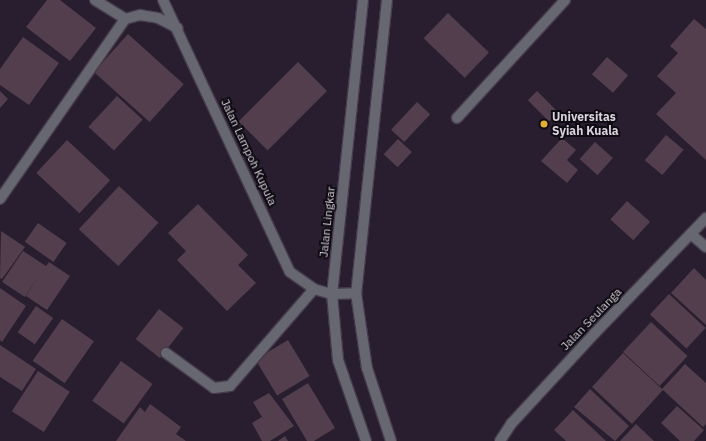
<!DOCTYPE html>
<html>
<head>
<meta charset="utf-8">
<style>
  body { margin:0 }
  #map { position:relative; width:706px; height:441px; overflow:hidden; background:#291e30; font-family:"IBM Plex Sans",sans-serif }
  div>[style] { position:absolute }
  .building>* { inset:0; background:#523e4c; transform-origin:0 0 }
  .roads { filter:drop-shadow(1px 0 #453b4c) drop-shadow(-1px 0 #453b4c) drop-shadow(0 1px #453b4c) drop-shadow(0 -1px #453b4c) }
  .minor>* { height:10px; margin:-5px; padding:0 5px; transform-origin:5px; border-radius:5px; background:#676771 }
  .dots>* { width:11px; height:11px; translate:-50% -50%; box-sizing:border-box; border:2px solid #0f0b12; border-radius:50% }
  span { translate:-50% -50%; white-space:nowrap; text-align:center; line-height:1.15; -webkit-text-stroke:4px #0f0b12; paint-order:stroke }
  .poi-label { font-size:12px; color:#dad3df; font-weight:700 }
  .left { translate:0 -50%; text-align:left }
  .street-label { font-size:12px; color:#dad3df }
</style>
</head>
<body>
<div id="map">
  <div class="building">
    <i style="clip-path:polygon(47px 0,60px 0,96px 28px,70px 61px,26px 27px)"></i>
    <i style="left:448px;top:13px;width:57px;height:35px;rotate:44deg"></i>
    <i style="clip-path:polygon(694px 19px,706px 29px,706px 160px,656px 114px,676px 93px,657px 76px,678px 53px,670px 46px)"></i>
    <i style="left:128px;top:34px;width:75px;height:51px;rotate:42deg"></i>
    <i style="clip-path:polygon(23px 37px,59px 63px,29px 105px,0 85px,0 69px)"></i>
    <i style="left:607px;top:57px;width:28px;height:23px;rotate:41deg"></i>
    <i style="left:298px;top:62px;width:41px;height:84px;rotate:45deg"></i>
    <i style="clip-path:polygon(0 91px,8px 99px,0 108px)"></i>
    <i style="left:537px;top:91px;width:30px;height:13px;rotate:45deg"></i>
    <i style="left:117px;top:96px;width:35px;height:42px;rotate:43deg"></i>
    <i style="left:417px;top:102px;width:18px;height:38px;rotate:43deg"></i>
    <i style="left:666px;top:135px;width:23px;height:33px;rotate:40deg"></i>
    <i style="clip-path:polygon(562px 138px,576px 150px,567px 160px,578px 170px,567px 183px,541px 161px)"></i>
    <i style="left:398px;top:139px;width:19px;height:21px;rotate:43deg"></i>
    <i style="left:67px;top:140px;width:59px;height:45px;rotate:43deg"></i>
    <i style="left:595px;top:142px;width:24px;height:23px;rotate:42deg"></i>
    <i style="left:119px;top:186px;width:54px;height:59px;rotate:43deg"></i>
    <i style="left:627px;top:201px;width:31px;height:25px;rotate:42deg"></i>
    <i style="clip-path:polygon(198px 204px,248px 255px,238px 265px,256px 283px,227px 311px,177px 260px,186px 251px,168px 233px)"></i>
    <i style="left:38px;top:223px;width:35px;height:23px;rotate:35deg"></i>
    <i style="clip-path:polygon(1px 231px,25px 247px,2px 279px,0 278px)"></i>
    <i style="clip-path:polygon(23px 251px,46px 266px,49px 262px,70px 276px,47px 310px,26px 296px,39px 275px,25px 297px,2px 282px)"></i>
    <i style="clip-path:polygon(694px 268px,706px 280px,706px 325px,671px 293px)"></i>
    <i style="clip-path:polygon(0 288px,26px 306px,2px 342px,0 340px)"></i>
    <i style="left:669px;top:294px;width:50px;height:28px;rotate:43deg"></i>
    <i style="left:36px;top:306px;width:21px;height:32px;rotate:35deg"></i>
    <i style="left:159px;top:309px;width:31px;height:38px;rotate:38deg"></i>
    <i style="left:62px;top:319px;width:39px;height:51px;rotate:35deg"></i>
    <i style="left:651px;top:322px;width:50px;height:41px;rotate:43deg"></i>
    <i style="left:288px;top:340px;width:42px;height:38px;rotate:59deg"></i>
    <i style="clip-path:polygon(0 345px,36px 369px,22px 391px,0 377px)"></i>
    <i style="clip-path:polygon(623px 353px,662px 389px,685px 364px,706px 383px,706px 424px,703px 427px,663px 390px,632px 424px,592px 387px)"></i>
    <i style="left:121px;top:361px;width:39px;height:49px;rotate:36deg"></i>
    <i style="left:38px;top:371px;width:38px;height:48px;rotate:33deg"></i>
    <i style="clip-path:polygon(308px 383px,335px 428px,314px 441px,307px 441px,282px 399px)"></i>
    <i style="clip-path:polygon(590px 389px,629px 426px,615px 441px,574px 407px)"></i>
    <i style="clip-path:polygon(269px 393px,294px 426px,270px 441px,262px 441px,252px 423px,262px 417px,253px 402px)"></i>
    <i style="clip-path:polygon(150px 404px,181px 427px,176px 434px,186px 441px,116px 441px,140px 407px,145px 412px)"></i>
    <i style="clip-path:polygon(677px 406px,704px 430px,694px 441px,680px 441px,661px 423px)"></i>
    <i style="clip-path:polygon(573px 410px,606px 441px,566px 441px,554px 430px)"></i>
    <i style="clip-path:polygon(636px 424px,654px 441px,620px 441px)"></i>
    <i style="clip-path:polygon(285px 436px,288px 441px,278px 441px)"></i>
  </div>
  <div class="roads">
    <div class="minor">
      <i style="left:95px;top:0;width:36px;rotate:32deg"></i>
      <i style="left:163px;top:0;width:300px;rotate:65deg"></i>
      <i style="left:290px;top:272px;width:29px;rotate:35deg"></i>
      <i style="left:314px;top:289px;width:19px;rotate:16deg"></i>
      <i style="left:332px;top:294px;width:24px;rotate:-2deg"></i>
      <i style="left:363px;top:0;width:296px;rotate:96deg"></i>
      <i style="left:332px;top:294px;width:66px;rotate:84.8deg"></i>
      <i style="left:338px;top:360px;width:86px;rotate:70.9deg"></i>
      <i style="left:387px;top:0;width:295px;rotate:96deg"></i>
      <i style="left:356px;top:293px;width:76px;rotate:81.7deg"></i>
      <i style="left:367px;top:368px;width:77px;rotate:71.8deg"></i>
      <i style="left:457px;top:118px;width:160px;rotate:-47.5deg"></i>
      <i style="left:0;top:199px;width:219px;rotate:-55.2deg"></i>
      <i style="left:125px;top:19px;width:16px;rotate:-15deg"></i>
      <i style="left:140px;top:15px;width:18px;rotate:9deg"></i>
      <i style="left:158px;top:18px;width:22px;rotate:27deg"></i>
      <i style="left:691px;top:234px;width:20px;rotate:41deg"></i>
      <i style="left:166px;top:353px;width:59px;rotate:36.1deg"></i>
      <i style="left:214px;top:388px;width:16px;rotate:-7deg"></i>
      <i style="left:230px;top:386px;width:128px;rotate:-49.1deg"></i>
      <i style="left:500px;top:441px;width:20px;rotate:-57deg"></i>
      <i style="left:511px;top:424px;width:124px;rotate:-47.3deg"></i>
      <i style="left:595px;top:333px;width:160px;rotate:-46deg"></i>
    </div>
  </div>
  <div class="dots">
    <i style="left:544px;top:124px;background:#e4ae35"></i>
  </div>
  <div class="poi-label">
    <span class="left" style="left:552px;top:124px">Universitas<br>Syiah Kuala</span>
  </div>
  <div class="street-label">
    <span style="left:249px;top:152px;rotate:65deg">Jalan Lampoh Kupula</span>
    <span style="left:327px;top:222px;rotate:-84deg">Jalan Lingkar</span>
    <span style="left:591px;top:319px;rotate:-46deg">Jalan Seulanga</span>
  </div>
</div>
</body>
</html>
